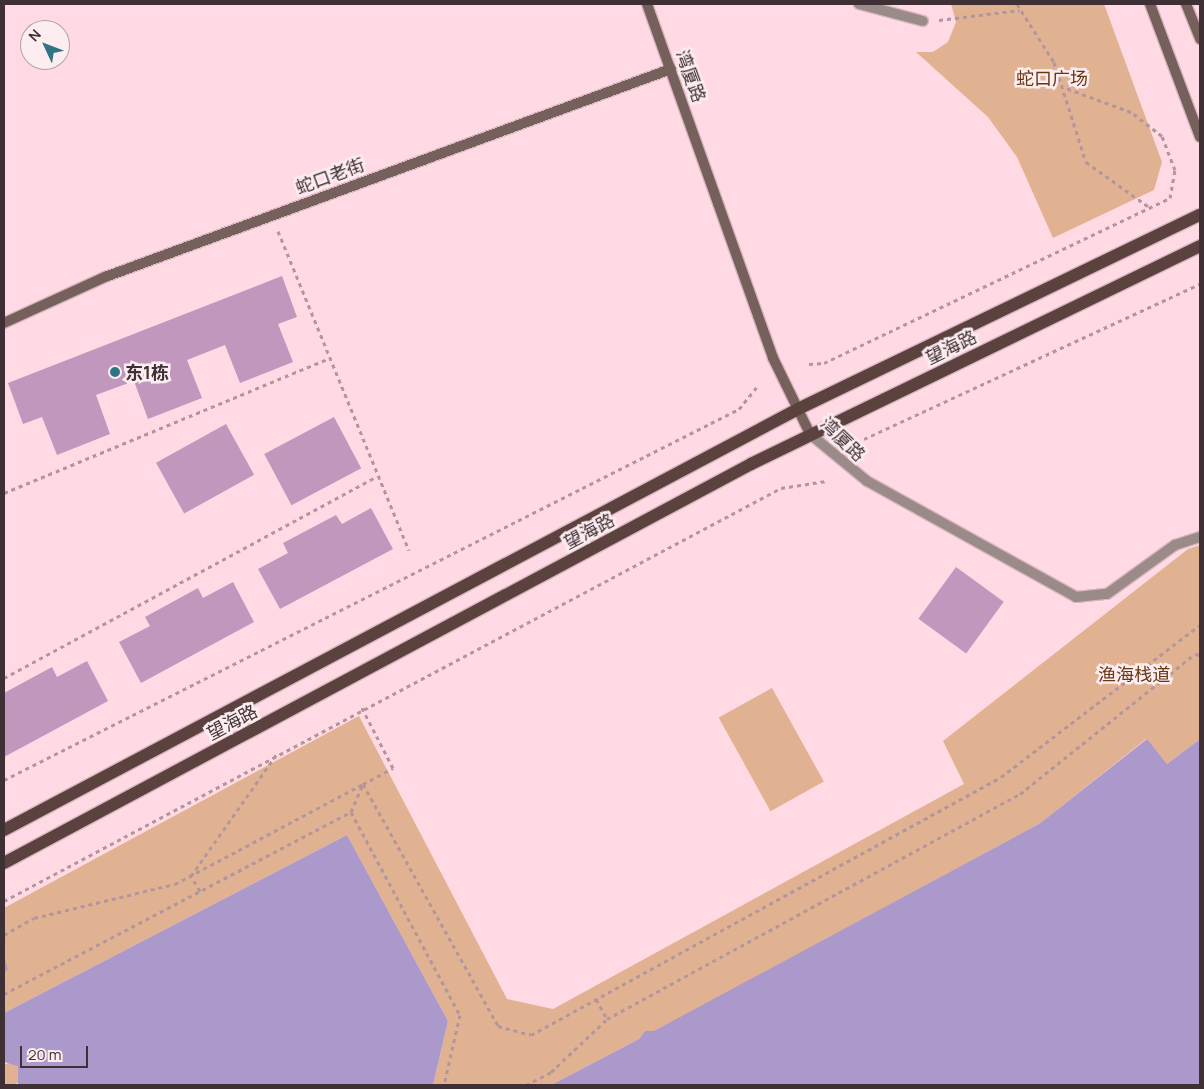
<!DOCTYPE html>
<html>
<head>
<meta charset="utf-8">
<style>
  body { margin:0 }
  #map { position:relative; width:1204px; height:1089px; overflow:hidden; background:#ffd9e3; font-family:Manrope,"Noto Sans SC",sans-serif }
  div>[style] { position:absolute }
  .green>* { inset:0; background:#e1b291; transform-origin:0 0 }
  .round { border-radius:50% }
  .water>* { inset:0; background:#ac99cb }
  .building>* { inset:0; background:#c297bd; transform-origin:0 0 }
  .path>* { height:3px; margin-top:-1.5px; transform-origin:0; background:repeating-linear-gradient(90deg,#b2959d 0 4px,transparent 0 8px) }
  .roads { filter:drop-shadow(1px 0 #d8b7c0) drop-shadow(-1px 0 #d8b7c0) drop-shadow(0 1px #d8b7c0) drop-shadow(0 -1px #d8b7c0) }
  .street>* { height:10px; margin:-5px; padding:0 5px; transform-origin:5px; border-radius:5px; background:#9a8a88 }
  .secondary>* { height:10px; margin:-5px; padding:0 5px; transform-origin:5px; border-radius:5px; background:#76605c }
  .primary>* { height:12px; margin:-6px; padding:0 6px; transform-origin:6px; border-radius:6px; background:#5c423e }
  .dots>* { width:14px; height:14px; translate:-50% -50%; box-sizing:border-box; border:2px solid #fdedf1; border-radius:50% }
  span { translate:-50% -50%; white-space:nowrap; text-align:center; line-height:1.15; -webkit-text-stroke:5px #fdedf1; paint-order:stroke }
  .street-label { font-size:18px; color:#3e3034 }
  .park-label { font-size:18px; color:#663812 }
  .poi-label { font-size:18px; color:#3e3034; font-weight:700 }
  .left { translate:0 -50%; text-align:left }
  .frame { position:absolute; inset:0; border:5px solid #3e3034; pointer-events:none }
  .north { position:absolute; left:20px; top:20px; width:50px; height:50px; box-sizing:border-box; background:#fdedf1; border:1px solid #b1a1a5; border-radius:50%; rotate:313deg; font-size:14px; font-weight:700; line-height:20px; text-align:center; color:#3e3034 }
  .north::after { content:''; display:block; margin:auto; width:18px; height:22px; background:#307384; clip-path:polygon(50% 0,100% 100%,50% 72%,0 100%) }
  .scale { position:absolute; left:20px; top:1046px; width:68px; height:22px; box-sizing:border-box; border:2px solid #3e3034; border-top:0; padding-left:6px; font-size:15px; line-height:18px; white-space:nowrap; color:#3e3034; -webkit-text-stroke:4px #fdedf1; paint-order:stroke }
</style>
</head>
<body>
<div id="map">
  <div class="green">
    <i style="clip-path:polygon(951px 4px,1104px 4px,1162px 162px,1154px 190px,1053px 238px,1017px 157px,988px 117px,916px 52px,933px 52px,948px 42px,956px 22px)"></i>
    <i style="clip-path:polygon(1200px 545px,1200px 739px,1167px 764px,1146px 739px,1039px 824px,654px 1032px,645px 1031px,639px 1039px,551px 1085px,433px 1085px,448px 1021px,347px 835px,4px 1013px,4px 908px,359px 716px,507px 999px,553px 1009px,964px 784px,943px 741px,1188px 549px)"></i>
    <i style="left:772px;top:688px;width:107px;height:61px;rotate:61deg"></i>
    <i class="round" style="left:0;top:1063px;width:22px;height:22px"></i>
  </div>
  <div class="water">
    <i style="clip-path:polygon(1147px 739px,1167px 764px,1200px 739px,1200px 1085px,551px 1085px,639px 1039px,645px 1031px,654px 1031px,1039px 824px)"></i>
    <i style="clip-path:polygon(347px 835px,448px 1021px,433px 1085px,18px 1085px,18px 1066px,4px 1062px,4px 1013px)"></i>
  </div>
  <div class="building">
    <i style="clip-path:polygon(282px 276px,297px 317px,278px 324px,293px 362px,240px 383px,225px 345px,187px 360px,202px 398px,148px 419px,134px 381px,96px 395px,110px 434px,57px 455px,42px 417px,23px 424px,8px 383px)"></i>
    <i style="left:334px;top:417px;width:58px;height:79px;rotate:62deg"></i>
    <i style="left:226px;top:424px;width:58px;height:80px;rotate:61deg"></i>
    <i style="clip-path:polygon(371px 508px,393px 549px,280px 609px,258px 569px,288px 553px,283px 543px,336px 515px,342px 524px)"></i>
    <i style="left:956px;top:567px;width:59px;height:64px;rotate:36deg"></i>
    <i style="clip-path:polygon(233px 582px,254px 622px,141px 683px,119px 642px,150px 626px,145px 617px,198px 588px,203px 598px)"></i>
    <i style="clip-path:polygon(87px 661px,108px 701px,4px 757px,4px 693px,52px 667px,57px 677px)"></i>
    <i style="clip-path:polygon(4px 956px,8px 969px,4px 973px)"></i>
  </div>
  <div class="path">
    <i style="left:1017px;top:4px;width:69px;rotate:57.5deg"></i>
    <i style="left:1054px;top:62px;width:105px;rotate:72.3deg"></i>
    <i style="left:1086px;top:162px;width:77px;rotate:35.5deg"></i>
    <i style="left:939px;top:20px;width:81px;rotate:-7.1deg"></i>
    <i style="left:278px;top:231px;width:345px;rotate:67.7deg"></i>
    <i style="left:809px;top:364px;width:15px;rotate:-4deg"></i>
    <i style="left:824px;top:363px;width:383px;rotate:-25.5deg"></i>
    <i style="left:1170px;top:198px;width:28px;rotate:-80deg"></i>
    <i style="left:1175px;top:170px;width:36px;rotate:-111deg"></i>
    <i style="left:1162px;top:136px;width:39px;rotate:-142deg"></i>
    <i style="left:1131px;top:112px;width:72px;rotate:-159.8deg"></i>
    <i style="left:864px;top:439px;width:370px;rotate:-24.8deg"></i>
    <i style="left:4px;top:493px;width:353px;rotate:-22.5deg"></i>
    <i style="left:4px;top:678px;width:422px;rotate:-28.4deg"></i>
    <i style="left:4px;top:780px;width:823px;rotate:-26.78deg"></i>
    <i style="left:739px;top:409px;width:28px;rotate:-51deg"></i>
    <i style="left:351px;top:812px;width:230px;rotate:61.8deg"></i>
    <i style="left:460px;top:1015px;width:72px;rotate:102.9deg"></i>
    <i style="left:200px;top:891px;width:17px;rotate:-121deg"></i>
    <i style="left:191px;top:876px;width:151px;rotate:-54.9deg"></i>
    <i style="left:4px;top:901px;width:880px;rotate:-27.99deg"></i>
    <i style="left:781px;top:488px;width:46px;rotate:-8.8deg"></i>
    <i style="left:4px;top:935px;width:34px;rotate:-30deg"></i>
    <i style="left:34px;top:918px;width:145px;rotate:-13.6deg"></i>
    <i style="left:175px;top:884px;width:213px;rotate:-28deg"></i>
    <i style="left:363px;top:784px;width:277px;rotate:60.8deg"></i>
    <i style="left:498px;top:1026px;width:34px;rotate:15deg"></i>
    <i style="left:531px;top:1035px;width:536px;rotate:-28.76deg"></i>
    <i style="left:1001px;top:777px;width:250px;rotate:-37.4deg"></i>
    <i style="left:4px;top:994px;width:392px;rotate:-27.7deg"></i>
    <i style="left:351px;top:812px;width:30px;rotate:-67deg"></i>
    <i style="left:363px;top:784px;width:34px;rotate:-28deg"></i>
    <i style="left:393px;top:768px;width:68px;rotate:-117.3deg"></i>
    <i style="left:596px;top:999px;width:23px;rotate:61deg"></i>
    <i style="left:526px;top:1085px;width:28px;rotate:-27deg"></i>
    <i style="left:551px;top:1072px;width:77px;rotate:-43.4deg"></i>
    <i style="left:607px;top:1019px;width:470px;rotate:-28.6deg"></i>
    <i style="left:1020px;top:794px;width:224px;rotate:-38.7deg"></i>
    <i style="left:1195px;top:654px;width:5px;rotate:11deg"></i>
  </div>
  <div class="roads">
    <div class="street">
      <i style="left:859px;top:4px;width:66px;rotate:14.9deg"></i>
      <i style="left:810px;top:434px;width:74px;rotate:39.5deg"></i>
      <i style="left:867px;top:481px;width:239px;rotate:29deg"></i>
      <i style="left:1076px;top:597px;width:31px;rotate:-6deg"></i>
      <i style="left:1107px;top:594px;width:84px;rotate:-35.8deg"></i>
      <i style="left:1175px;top:545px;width:26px;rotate:-18deg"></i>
    </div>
    <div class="secondary">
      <i style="left:647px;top:4px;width:376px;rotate:70.4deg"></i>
      <i style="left:773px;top:358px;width:85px;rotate:64deg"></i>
      <i style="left:1150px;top:4px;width:142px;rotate:69.4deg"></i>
      <i style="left:1186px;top:4px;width:38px;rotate:68deg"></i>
      <i style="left:4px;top:323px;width:111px;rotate:-24.5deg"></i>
      <i style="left:105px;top:277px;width:603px;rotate:-20.18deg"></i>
    </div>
    <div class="primary">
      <i style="left:4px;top:830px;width:899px;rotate:-27.93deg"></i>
      <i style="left:798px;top:409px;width:446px;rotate:-25.8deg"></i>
      <i style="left:4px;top:863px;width:847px;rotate:-28.11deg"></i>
      <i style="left:751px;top:464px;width:499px;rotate:-25.9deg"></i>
    </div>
  </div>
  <div class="dots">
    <i style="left:115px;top:372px;background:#307384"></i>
  </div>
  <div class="street-label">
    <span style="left:691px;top:76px;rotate:70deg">湾厦路</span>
    <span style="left:330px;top:176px;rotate:-20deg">蛇口老街</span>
    <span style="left:951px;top:347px;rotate:-26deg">望海路</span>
    <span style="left:843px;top:439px;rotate:44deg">湾厦路</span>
    <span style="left:589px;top:531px;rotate:-28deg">望海路</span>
    <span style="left:232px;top:722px;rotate:-28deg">望海路</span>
  </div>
  <div class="park-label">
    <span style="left:1052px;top:78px">蛇口广场</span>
    <span style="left:1134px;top:674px">渔海栈道</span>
  </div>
  <div class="poi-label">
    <span class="left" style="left:125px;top:372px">东1栋</span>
  </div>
  <div class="frame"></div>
  <div class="north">N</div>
  <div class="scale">20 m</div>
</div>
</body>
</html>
